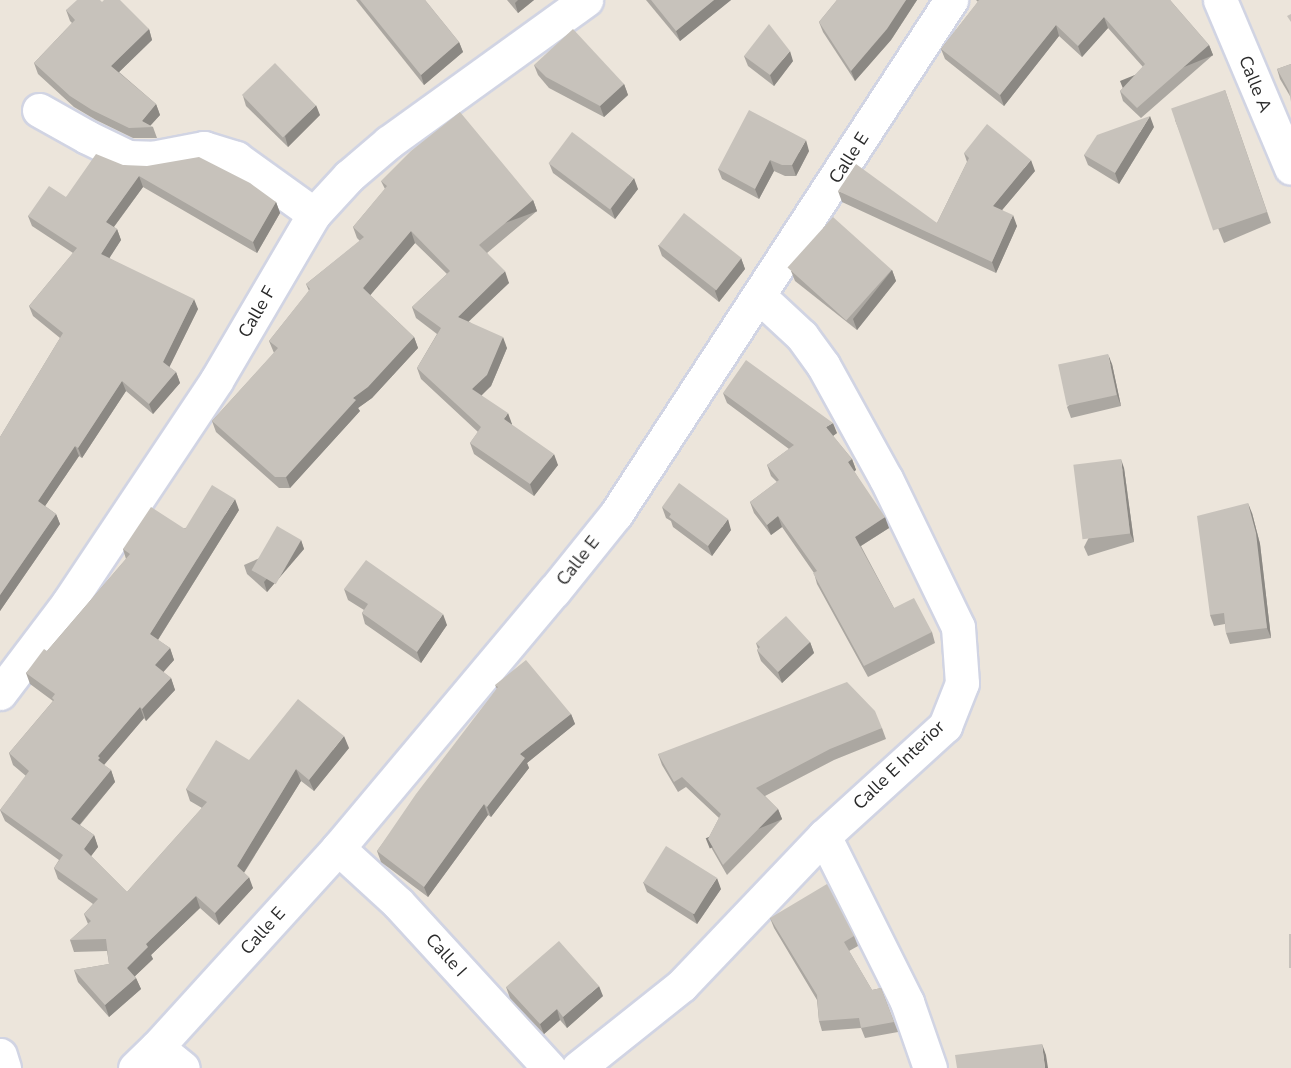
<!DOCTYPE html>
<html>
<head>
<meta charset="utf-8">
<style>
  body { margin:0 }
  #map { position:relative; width:1291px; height:1068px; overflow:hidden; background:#ece5db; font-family:"Nunito Sans",sans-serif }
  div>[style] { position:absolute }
  .roads { filter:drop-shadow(2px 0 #d1d4e3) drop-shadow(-2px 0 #d1d4e3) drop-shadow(0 2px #d1d4e3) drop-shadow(0 -2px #d1d4e3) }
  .minor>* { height:33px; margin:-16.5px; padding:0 16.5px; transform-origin:16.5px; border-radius:16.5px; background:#fff }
  .wall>* { inset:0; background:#aba7a1 }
  .shaded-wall>* { inset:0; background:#8b8883; transform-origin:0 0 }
  .building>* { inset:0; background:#c7c2bb; transform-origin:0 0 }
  span { translate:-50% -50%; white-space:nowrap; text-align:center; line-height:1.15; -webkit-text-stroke:6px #fff; paint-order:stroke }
  .street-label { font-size:18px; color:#2a2a2a }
</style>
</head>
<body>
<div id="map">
  <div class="roads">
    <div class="minor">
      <i style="left:1220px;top:0;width:182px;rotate:67.1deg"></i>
      <i style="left:39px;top:110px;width:55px;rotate:29.4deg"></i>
      <i style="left:87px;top:137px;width:46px;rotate:26deg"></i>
      <i style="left:128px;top:157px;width:24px;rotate:2deg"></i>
      <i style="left:152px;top:158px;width:53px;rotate:-10.9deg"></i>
      <i style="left:204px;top:148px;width:34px;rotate:17deg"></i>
      <i style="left:236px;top:158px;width:96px;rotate:35.7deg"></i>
      <i style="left:0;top:693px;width:113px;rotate:-52.9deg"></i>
      <i style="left:68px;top:603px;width:267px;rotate:-56.3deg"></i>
      <i style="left:216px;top:381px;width:194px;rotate:-59.6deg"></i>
      <i style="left:314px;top:214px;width:52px;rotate:-47.4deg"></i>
      <i style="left:349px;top:176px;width:52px;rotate:-40.4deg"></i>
      <i style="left:389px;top:142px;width:243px;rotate:-35.8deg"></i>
      <i style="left:824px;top:836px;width:186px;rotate:63.4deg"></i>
      <i style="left:907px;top:1002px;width:70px;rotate:70.8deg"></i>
      <i style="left:338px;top:848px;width:81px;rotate:42.5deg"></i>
      <i style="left:398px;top:903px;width:224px;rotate:47.5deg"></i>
      <i style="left:157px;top:1047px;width:33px;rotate:39deg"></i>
      <i style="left:0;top:1055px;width:14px;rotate:73deg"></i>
      <i style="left:135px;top:1068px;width:30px;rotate:-44deg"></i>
      <i style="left:157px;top:1047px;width:269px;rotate:-47.7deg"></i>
      <i style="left:338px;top:848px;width:336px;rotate:-50deg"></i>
      <i style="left:554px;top:591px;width:99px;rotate:-51.2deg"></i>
      <i style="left:616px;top:514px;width:614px;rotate:-56.91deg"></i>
      <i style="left:578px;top:1068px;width:133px;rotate:-38.6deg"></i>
      <i style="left:682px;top:985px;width:206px;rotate:-46.4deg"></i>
      <i style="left:824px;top:836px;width:164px;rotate:-42.3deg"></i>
      <i style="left:945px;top:726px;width:46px;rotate:-68.4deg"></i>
      <i style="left:962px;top:683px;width:56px;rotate:-94.1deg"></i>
      <i style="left:958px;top:627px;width:165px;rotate:-115.9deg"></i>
      <i style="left:886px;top:479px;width:130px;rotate:-118.9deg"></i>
      <i style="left:823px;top:365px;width:36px;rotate:-126deg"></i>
      <i style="left:802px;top:336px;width:59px;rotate:-137.1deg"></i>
    </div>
  </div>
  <div class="wall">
    <i style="clip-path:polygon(356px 0,425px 0,459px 42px,463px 52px,424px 85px)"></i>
    <i style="clip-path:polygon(507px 0,534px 0,518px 13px)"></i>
    <i style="clip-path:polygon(646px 0,731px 0,680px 41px)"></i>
    <i style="clip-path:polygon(837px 0,917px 0,891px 40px,855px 81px,823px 32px,819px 22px)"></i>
    <i style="clip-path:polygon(976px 0,1170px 0,1209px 45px,1213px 55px,1141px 118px,1123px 101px,1120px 91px,1143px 67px,1108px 28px,1082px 57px,1059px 36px,1004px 106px,945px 59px,941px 49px,978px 2px)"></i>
    <i style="clip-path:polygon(102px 2px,149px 29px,152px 40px,119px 72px,156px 104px,160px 115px,150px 126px,153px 127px,157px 138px,133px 138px,96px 120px,74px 107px,38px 74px,34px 63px,72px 23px,70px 21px,66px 10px)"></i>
    <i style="clip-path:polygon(744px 56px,793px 61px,774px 86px,748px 66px)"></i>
    <i style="clip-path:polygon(1291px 64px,1290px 96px,1280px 79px,1277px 69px)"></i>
    <i style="clip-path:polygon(534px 65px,624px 84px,628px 95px,604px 117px,549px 88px,538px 75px)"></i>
    <i style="clip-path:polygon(1225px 90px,1271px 223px,1224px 243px,1175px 120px)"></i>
    <i style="clip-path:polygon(243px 96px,320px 115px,288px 147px,246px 106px)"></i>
    <i style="clip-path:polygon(1154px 127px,1119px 184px,1088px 165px,1084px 155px)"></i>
    <i style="clip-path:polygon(809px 151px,796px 176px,785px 176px,774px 171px,759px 199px,722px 179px,718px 169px)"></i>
    <i style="clip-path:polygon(964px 153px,1035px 171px,1002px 210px,1017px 226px,996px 273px,842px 202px,838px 191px,937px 223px,967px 162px)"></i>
    <i style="clip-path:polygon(549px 163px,638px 189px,615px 219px,553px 173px)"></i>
    <i style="clip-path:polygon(123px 165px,276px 202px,280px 213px,257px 253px,143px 187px,114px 227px,117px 229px,121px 240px,109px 258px,198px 309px,169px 367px,176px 372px,180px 383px,153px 414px,126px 391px,82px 458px,79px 456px,45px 506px,56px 514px,60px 524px,0 611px,0 437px,60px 338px,33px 316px,29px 306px,73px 253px,32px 226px,28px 216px,66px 197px)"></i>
    <i style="clip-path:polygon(381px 181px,533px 200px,537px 211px,487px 253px,509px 283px,468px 321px,507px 348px,491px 386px,481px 395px,512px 424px,512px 425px,558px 465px,534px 496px,474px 454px,470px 443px,478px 432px,421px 379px,417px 368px,437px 334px,416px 318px,412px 307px,447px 274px,415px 243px,370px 295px,414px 337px,418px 348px,372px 398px,358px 408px,360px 411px,290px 488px,279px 488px,216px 432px,212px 421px,274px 353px,269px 341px,309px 291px,306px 284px,360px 241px,357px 238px,353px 227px,385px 189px)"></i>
    <i style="clip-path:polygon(658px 245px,741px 258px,745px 269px,719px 302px,662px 256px)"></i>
    <i style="clip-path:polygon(892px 270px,896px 281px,857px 330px,795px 281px,791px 271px)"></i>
    <i style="clip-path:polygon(1112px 364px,1121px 406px,1071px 418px,1067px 407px)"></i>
    <i style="clip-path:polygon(723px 393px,837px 433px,833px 436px,852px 459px,856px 470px,854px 471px,889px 528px,861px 546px,894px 608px,932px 632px,935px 643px,868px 677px,817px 584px,814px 573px,782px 527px,771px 535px,754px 513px,750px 502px,777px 482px,771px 476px,767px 465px,789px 449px,727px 403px)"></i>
    <i style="clip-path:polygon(1124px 468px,1134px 542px,1088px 556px,1084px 547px)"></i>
    <i style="clip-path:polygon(662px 507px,731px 530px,712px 556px,673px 527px,671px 521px,666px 518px)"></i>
    <i style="clip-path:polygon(239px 510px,158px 640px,170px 648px,174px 660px,163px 672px,171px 678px,175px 690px,146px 721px,144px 718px,104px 765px,111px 770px,115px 782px,80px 825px,94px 835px,98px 847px,91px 856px,127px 892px,202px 808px,190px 801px,186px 789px,249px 760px,349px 748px,314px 791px,301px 781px,244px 873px,253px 888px,219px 925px,200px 908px,151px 955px,153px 959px,135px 976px,141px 989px,109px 1017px,78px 982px,74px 970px,109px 964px,107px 951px,74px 952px,70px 940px,88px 924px,84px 914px,93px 904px,58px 879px,54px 868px,59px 860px,5px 821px,0 810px,26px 776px,13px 765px,9px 753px,53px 701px,30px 684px,26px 673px,47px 651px,126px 559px,123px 549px)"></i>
    <i style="clip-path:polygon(1252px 513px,1260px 544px,1271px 638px,1230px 644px,1226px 633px,1225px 624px,1214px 626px,1210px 615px)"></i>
    <i style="clip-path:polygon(301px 540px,304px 549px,267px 592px,247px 574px,244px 565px)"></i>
    <i style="clip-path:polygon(344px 589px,447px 625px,421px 663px,365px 624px,362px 613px,364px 610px,348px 600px)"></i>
    <i style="clip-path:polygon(810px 642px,814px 653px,782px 683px,761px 661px,757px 650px,758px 649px,756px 643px)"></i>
    <i style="clip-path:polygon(495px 685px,571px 714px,575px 724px,527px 763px,529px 768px,491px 817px,488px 815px,428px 897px,381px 862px,377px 851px,497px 689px)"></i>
    <i style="clip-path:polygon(882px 728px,886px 739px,834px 760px,765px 796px,778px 809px,782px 819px,727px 875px,712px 849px,708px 839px,719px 818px,686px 787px,678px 792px,662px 765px,658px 754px)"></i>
    <i style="clip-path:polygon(643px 882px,721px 889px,697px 924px,647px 892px)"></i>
    <i style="clip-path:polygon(770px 918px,854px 936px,858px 946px,849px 951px,872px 990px,881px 988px,898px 1032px,865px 1038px,861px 1028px,822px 1031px,819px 1021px,817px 1000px,774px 928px)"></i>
    <i style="clip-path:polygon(506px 987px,603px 996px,567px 1028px,560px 1020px,544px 1034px,510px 998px)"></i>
  </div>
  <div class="shaded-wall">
    <i style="clip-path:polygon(518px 0,534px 0,518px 13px,515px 3px)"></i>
    <i style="clip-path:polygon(714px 0,731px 0,680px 41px,676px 31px)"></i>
    <i style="clip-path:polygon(906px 0,917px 0,891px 40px,855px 81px,851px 71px)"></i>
    <i style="clip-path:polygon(1104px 17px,1108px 28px,1082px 57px,1078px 46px)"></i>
    <i style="clip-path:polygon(1056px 25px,1059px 36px,1004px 106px,1000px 95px)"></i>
    <i style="clip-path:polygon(149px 29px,152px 40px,115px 76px,111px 66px)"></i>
    <i style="clip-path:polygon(459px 42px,463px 52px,424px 85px,421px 75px)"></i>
    <i style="left:1209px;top:45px;width:11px;height:96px;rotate:68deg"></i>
    <i style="clip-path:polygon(790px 51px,793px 61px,774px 86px,770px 75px)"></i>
    <i style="clip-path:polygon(624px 84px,628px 95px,604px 117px,600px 106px)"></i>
    <i style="clip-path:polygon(156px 104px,160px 115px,149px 127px,142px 121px)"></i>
    <i style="clip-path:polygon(316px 105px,320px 115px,288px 147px,285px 136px)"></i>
    <i style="clip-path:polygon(1150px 116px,1154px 127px,1119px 184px,1115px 173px)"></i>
    <i style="clip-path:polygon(806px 140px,809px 151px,796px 176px,792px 165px)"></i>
    <i style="clip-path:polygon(770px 160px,774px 171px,759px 199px,755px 189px)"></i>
    <i style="clip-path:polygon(1031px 160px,1035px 171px,997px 216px,993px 206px)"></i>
    <i style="clip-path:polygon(139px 176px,143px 187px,110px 232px,106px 222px)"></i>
    <i style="clip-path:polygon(634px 178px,638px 189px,615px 219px,611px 208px)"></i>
    <i style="left:533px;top:200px;width:12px;height:70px;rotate:70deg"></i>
    <i style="clip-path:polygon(276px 202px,280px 213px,257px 253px,253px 242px)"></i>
    <i style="clip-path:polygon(1013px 215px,1017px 226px,996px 273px,992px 262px)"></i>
    <i style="clip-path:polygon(117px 229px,121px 240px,105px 265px,101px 254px)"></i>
    <i style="clip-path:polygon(411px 231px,415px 243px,367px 299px,363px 288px)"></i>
    <i style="clip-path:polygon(741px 258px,745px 269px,719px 302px,715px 291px)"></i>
    <i style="clip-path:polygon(892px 270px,896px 281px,857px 330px,853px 319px)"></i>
    <i style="clip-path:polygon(505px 271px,509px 283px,462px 328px,458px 317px)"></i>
    <i style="clip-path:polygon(194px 299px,198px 309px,167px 372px,163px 362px)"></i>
    <i style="clip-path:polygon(414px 337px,418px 348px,372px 398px,358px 408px,360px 411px,290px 488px,286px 477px,353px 398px)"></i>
    <i style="clip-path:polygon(503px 337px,507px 348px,491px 386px,476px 401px,472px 389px)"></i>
    <i style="clip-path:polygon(1108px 354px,1112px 364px,1121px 406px,1117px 395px)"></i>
    <i style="clip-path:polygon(176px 372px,180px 383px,153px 414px,149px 404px)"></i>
    <i style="clip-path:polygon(122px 381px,126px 391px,82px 458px,78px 448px)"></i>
    <i style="clip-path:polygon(508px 413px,512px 424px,508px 431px,504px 419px)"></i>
    <i style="clip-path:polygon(833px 423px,837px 433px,830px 438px,826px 427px)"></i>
    <i style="clip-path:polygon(75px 446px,79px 456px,41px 512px,38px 501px)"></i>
    <i style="clip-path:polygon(554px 454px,558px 465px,534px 496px,530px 484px)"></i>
    <i style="clip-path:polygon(852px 459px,856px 470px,852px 473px,848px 462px)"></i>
    <i style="clip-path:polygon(1121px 459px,1124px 468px,1134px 542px,1130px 533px)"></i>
    <i style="clip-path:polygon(235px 499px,239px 510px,154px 646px,150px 634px)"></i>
    <i style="clip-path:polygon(1248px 503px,1252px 513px,1260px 544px,1271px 638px,1267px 628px)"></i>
    <i style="clip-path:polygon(56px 514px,60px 524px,0 611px,0 595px)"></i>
    <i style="clip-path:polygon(778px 516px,782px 527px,771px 535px,767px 525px)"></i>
    <i style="clip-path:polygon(885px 517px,889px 528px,859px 547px,855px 537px)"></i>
    <i style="clip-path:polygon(728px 519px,731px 530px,712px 556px,708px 546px)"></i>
    <i style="clip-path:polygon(301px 540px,304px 549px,267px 592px,264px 582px)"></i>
    <i style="clip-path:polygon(443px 614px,447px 625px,421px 663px,417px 652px)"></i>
    <i style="clip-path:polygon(810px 642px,814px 653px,782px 683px,778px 672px)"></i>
    <i style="clip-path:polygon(170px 648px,174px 660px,159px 677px,155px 665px)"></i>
    <i style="clip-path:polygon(171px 678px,175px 690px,146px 721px,142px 709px)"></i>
    <i style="clip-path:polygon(140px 707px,144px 718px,103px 766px,98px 760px,98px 756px)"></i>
    <i style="clip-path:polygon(571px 714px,575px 724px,527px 763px,529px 768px,491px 817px,487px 807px,520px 754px)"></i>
    <i style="clip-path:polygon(344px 736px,349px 748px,314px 791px,309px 780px)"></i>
    <i style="clip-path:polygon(296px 769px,301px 781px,241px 877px,237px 866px)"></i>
    <i style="clip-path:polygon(111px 770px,115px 782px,75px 830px,71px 819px)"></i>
    <i style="clip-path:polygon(484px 804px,488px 815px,428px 897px,424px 887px)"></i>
    <i style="left:778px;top:809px;width:11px;height:78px;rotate:68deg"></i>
    <i style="clip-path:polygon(94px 835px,98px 847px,88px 860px,84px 849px)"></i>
    <i style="clip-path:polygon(249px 877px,253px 888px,219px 925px,215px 913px)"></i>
    <i style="clip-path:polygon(717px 878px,721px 889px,697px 924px,693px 914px)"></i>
    <i style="clip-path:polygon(196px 896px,200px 908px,151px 955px,153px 959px,132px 979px,127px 968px,146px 944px)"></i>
    <i style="clip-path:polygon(136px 978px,141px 989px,109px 1017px,105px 1005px)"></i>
    <i style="clip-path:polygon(599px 986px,603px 996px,567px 1028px,563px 1017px)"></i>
    <i style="clip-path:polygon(557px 1009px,560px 1020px,544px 1034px,540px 1024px)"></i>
    <i style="clip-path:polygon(1042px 1044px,1046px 1055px,1048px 1068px,1045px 1068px)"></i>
  </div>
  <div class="building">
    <i style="clip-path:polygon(77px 0,100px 0,102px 2px,104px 0,120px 0,149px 29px,111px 66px,156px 104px,142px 121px,153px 127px,129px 128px,92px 110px,70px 96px,34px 63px,75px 20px,66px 10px)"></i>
    <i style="clip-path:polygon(360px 0,425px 0,459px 42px,421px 75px)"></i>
    <i style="clip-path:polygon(651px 0,714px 0,676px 31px)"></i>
    <i style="clip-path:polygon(837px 0,906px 0,887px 29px,851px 71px,819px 22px)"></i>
    <i style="clip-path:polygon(979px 0,1170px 0,1209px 45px,1137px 108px,1120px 91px,1145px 64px,1104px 17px,1078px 46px,1056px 25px,1000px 95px,941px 49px)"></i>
    <i style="clip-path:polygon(1291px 14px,1291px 22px,1287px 16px)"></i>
    <i style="clip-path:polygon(769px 24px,790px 51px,770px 75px,744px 56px)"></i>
    <i style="clip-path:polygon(573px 29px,624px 84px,600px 106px,546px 77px,534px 65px)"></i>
    <i style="left:275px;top:63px;width:59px;height:46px;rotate:46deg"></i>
    <i style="clip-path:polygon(1291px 64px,1291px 102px,1289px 91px,1277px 69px)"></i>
    <i style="left:1225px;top:90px;width:129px;height:57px;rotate:71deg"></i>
    <i style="clip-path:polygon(749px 110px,806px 140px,792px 165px,782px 165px,770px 160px,755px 189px,718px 169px)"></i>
    <i style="clip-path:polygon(460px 112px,533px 200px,479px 245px,505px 271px,458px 317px,503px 337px,487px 375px,472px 389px,508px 413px,504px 419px,554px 454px,530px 484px,470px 443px,481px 427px,417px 368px,441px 328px,412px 307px,450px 271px,411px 231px,363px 288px,414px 337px,368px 387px,353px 398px,356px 400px,286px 477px,275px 477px,212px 421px,278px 348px,269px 341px,310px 289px,306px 284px,364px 237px,353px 227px,387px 186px,381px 181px,411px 151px)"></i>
    <i style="clip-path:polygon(1150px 116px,1115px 173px,1084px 155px,1097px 135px)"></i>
    <i style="clip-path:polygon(987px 124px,1031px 160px,993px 206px,1013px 215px,992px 262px,838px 191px,856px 164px,937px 223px,969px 158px,964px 153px)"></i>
    <i style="left:572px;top:132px;width:77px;height:39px;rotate:37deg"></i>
    <i style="clip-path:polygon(96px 154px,123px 165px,147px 166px,199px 157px,250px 183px,276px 202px,253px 242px,139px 176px,106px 222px,117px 229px,101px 254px,194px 299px,163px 362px,176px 372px,149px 404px,122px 381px,78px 448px,75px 446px,38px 501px,56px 514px,0 595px,0 437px,63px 333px,29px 306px,77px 248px,28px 216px,49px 186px,66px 197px)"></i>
    <i style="left:684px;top:213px;width:73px;height:41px;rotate:38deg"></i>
    <i style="left:833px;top:217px;width:79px;height:68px;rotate:42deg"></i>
    <i style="left:1108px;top:354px;width:42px;height:51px;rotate:78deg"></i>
    <i style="clip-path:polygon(746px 360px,833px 423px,826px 427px,852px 459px,848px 462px,885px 517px,855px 537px,894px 608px,914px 598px,932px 632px,864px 666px,813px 573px,817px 571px,778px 516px,767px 525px,750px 502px,779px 480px,767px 465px,794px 445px,723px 393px)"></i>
    <i style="left:1121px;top:459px;width:75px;height:48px;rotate:83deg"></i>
    <i style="clip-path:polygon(679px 483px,728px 519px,708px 546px,669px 517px,671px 514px,662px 507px)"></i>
    <i style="clip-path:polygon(212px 485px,235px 499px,150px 634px,170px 648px,155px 665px,171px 678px,142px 709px,140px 707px,98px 756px,100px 758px,98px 760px,111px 770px,71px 819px,94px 835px,84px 849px,127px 892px,207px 802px,186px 789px,216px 740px,249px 760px,298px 699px,344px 736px,309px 780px,296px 769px,237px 866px,249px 877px,215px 913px,196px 896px,146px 944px,148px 947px,127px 968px,136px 978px,105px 1005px,74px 970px,109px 964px,106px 939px,70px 940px,91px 921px,84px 914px,98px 899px,54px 868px,63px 855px,0 810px,29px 771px,9px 753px,54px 700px,52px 698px,55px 694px,26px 673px,44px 649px,47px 651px,130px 554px,123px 549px,151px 507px,185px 529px)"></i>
    <i style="clip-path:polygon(1248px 503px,1256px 533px,1267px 628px,1226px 633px,1224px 613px,1210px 615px,1197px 516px)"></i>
    <i style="left:277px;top:526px;width:28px;height:51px;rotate:30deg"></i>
    <i style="clip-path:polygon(366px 560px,443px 614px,417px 652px,362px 613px,368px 604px,344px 589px)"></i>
    <i style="clip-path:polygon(786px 616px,810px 642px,778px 672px,757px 650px,760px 647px,756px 643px)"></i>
    <i style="clip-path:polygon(526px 660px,571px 714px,520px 754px,525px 758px,487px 807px,484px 804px,424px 887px,377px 851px,416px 794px,498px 687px,495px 685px)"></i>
    <i style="clip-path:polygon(847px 682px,875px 711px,882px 728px,830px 749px,756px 788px,778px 809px,723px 865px,708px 839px,721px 814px,682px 777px,674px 782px,658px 754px)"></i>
    <i style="left:666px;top:846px;width:60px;height:43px;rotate:32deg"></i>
    <i style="clip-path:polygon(827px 884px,854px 936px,844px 942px,872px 990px,881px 988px,894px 1022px,861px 1028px,859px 1018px,819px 1021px,817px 995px,770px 918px)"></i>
    <i style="left:1289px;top:934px;width:2px;height:34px"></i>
    <i style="clip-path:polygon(559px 941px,599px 986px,563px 1017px,557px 1009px,540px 1024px,506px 987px)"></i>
    <i style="clip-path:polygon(1042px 1044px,1045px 1068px,957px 1068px,955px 1055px)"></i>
  </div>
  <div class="street-label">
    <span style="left:1255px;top:84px;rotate:68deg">Calle A</span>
    <span style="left:849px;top:158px;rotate:-57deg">Calle E</span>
    <span style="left:257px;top:312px;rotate:-60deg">Calle F</span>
    <span style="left:578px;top:561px;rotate:-52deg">Calle E</span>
    <span style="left:899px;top:765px;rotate:-44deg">Calle E Interior</span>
    <span style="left:263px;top:931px;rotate:-48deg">Calle E</span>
    <span style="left:446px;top:955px;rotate:48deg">Calle I</span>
  </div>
</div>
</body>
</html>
